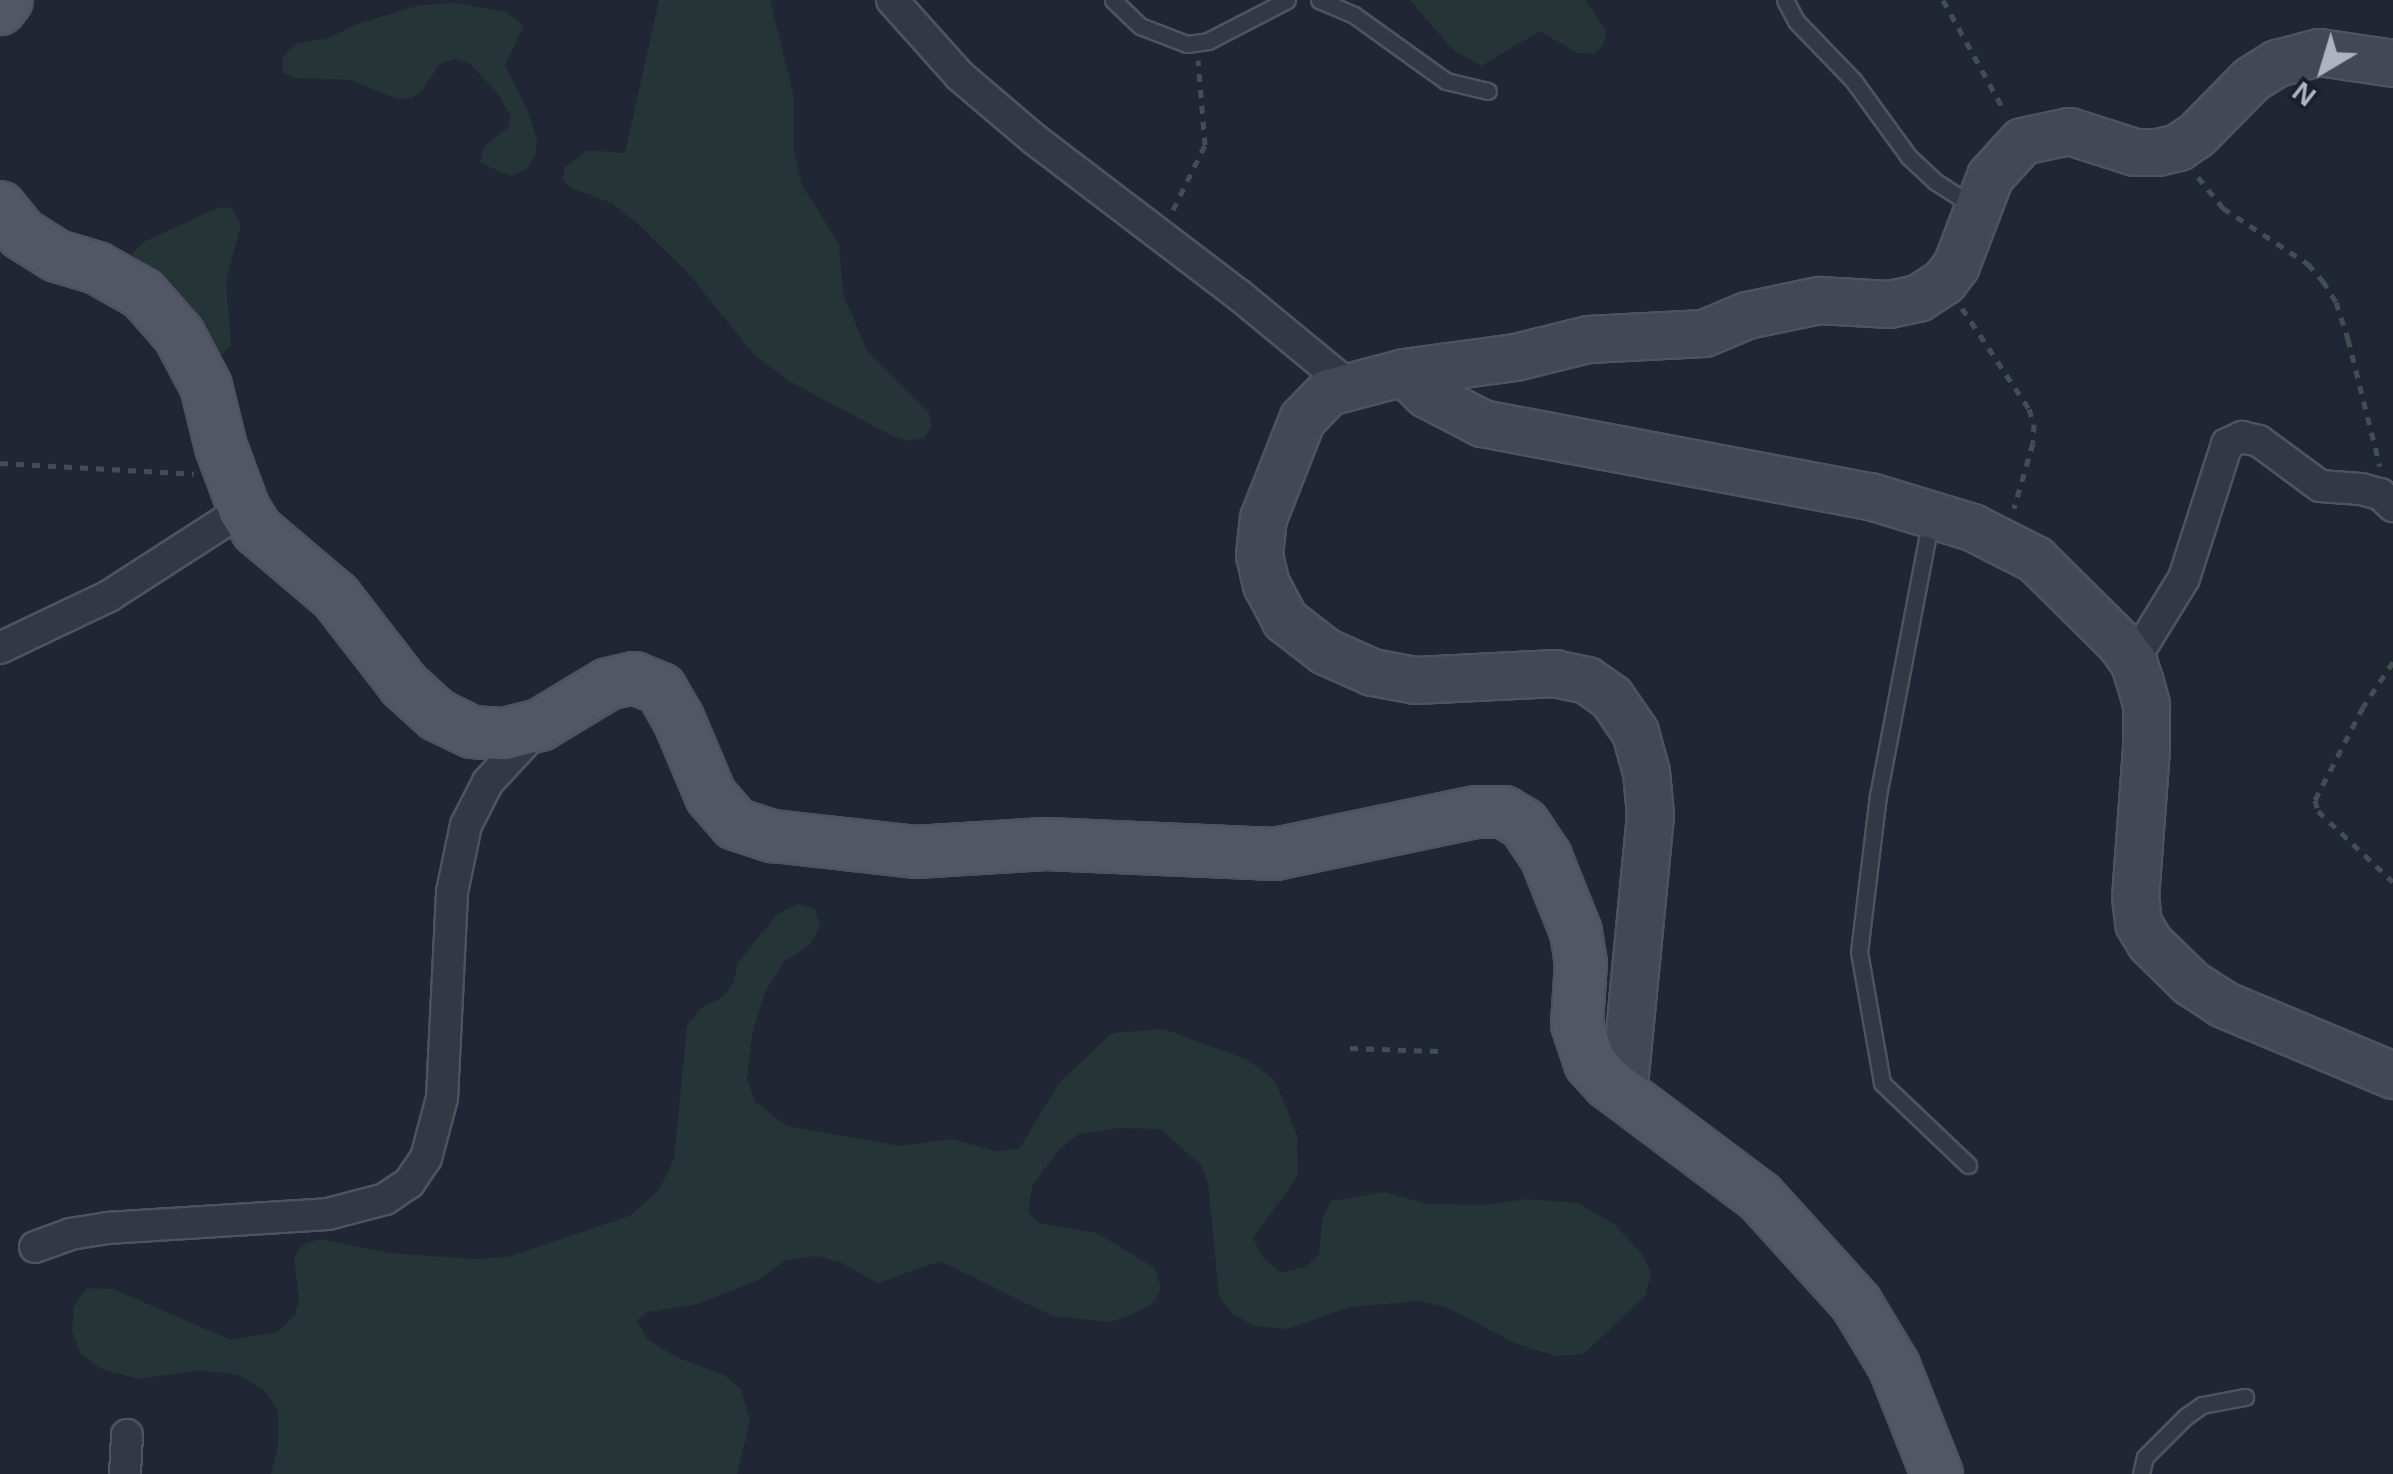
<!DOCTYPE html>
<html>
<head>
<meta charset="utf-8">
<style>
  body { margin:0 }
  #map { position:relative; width:2393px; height:1474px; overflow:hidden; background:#202633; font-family:Helvetica,sans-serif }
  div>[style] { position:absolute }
  .green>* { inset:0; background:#253437 }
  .path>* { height:5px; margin-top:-2.5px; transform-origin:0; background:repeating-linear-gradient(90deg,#414f53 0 8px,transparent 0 16px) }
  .roads { filter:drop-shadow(2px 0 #4e535f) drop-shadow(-2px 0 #4e535f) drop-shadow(0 2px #4e535f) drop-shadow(0 -2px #4e535f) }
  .lane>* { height:15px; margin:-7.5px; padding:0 7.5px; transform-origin:7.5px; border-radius:7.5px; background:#333944 }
  .street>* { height:30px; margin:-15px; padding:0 15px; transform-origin:15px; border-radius:15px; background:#333944 }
  .secondary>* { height:45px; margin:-22.5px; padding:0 22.5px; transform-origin:22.5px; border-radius:22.5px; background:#424856 }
  .primary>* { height:50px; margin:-25px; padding:0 25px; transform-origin:25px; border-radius:25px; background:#515764 }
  span { translate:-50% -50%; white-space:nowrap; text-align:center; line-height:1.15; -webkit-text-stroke:9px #191e28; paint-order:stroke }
  .north { position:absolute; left:2273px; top:20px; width:100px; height:100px; -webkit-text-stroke:8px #191e28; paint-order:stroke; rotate:218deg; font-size:28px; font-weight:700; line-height:40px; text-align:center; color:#adb3c1 }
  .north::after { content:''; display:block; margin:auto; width:35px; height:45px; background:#adb3c1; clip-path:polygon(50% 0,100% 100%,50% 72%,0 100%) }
</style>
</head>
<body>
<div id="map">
  <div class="green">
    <i style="clip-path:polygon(659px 0,770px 0,794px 97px,794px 151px,802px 185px,839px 244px,843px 294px,868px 352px,929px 413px,932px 427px,923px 438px,909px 441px,892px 436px,789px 381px,753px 353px,688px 273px,638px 224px,612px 203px,573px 189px,563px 181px,564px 168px,587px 150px,625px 153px)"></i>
    <i style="clip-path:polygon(1410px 0,1585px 0,1607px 31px,1603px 46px,1593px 54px,1577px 53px,1540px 31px,1481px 66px,1451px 48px)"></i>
    <i style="clip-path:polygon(456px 3px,506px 12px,524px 26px,505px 65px,527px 109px,537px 140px,536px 153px,527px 169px,511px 176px,480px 163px,484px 147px,508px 128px,511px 117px,498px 94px,469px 63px,454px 59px,440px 64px,424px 88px,412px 98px,397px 99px,351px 80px,295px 78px,283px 73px,282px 57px,297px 43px,326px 39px,357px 24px,420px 5px)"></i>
    <i style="clip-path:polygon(220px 207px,232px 208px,241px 224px,226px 281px,231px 345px,216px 361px,139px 271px,132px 254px,143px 242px)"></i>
    <i style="clip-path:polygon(798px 904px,815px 909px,820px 926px,810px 945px,785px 961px,765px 992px,752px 1035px,747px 1079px,755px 1102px,787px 1126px,900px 1146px,951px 1139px,996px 1151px,1019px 1149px,1059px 1083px,1112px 1033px,1163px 1029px,1246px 1059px,1275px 1080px,1297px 1135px,1298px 1176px,1253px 1238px,1263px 1258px,1281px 1273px,1306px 1267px,1319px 1254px,1323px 1216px,1331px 1201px,1384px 1192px,1427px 1204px,1486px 1205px,1526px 1199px,1578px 1203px,1614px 1224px,1643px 1255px,1651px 1274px,1645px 1296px,1584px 1354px,1557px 1356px,1519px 1345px,1446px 1307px,1420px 1301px,1350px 1307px,1288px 1329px,1254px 1326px,1232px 1313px,1219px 1296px,1208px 1183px,1201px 1165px,1161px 1129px,1119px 1128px,1079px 1134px,1061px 1148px,1033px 1184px,1028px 1212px,1038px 1223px,1097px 1233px,1155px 1268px,1161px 1288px,1155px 1301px,1138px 1312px,1111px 1322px,1052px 1316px,940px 1261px,878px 1283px,840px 1262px,817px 1256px,786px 1260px,757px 1281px,697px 1304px,648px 1312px,637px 1320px,646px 1338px,676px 1357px,724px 1375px,741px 1389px,750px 1421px,737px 1474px,271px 1474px,278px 1446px,278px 1410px,263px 1389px,238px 1375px,200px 1370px,139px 1379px,102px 1369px,80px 1353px,72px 1330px,74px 1305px,87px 1288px,113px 1289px,231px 1340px,278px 1332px,295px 1315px,299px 1299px,294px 1257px,302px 1245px,320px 1239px,389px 1253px,473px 1259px,507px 1257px,629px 1216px,659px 1190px,674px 1159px,687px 1025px,700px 1009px,721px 998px,734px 982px,738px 963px,776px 915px)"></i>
  </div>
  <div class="path">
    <i style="left:1943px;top:0;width:128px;rotate:61deg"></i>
    <i style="left:2198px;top:177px;width:40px;rotate:51deg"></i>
    <i style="left:2223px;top:208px;width:102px;rotate:33.4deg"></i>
    <i style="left:2308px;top:264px;width:23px;rotate:49deg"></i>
    <i style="left:2323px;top:281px;width:25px;rotate:58deg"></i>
    <i style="left:2336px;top:302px;width:39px;rotate:72deg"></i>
    <i style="left:2348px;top:339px;width:131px;rotate:75.9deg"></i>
    <i style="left:1173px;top:210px;width:72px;rotate:-63.8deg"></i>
    <i style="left:1205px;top:145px;width:85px;rotate:-94.7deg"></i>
    <i style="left:1962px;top:308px;width:121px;rotate:56.4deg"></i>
    <i style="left:2029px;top:409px;width:16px;rotate:72deg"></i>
    <i style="left:2034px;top:424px;width:19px;rotate:93deg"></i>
    <i style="left:2033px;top:443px;width:68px;rotate:106.3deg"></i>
    <i style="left:0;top:463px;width:194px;rotate:3.2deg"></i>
    <i style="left:2393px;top:662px;width:54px;rotate:123.7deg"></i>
    <i style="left:2363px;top:707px;width:105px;rotate:117.3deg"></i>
    <i style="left:2315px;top:800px;width:11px;rotate:75deg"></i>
    <i style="left:2318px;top:811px;width:103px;rotate:43.4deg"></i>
    <i style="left:1350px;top:1048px;width:88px;rotate:2deg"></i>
  </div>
  <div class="roads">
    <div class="lane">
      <i style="left:1113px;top:0;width:37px;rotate:44deg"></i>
      <i style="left:1140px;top:26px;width:50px;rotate:21deg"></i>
      <i style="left:1187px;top:44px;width:21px;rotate:-8deg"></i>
      <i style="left:1208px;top:41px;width:89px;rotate:-27.4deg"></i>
      <i style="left:1319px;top:0;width:38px;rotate:23deg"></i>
      <i style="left:1354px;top:15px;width:113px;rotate:35.7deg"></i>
      <i style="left:1446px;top:81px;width:43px;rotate:13.4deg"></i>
      <i style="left:1785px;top:0;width:24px;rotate:62deg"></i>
      <i style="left:1796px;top:21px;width:82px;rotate:46deg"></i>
      <i style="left:1853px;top:80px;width:95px;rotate:54deg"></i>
      <i style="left:1909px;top:157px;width:37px;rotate:43deg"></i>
      <i style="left:1936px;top:182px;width:46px;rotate:32.7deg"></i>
      <i style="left:1931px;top:518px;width:282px;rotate:100.8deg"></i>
      <i style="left:1878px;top:795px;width:158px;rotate:96.9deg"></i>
      <i style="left:1859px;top:952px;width:133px;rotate:80deg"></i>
      <i style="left:1882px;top:1083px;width:119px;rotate:43.6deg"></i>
      <i style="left:2141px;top:1474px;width:17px;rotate:-77deg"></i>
      <i style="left:2145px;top:1457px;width:57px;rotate:-45deg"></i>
      <i style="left:2185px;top:1417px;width:21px;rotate:-35deg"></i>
      <i style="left:2202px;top:1405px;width:44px;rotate:-10.5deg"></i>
    </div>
    <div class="street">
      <i style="left:892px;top:0;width:102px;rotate:48.2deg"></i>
      <i style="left:960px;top:76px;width:97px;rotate:40.4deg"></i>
      <i style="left:1034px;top:139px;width:258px;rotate:37.3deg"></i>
      <i style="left:1239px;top:295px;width:140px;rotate:39.5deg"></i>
      <i style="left:0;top:648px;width:121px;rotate:-25.5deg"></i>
      <i style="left:109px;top:596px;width:161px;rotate:-32.8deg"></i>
      <i style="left:2133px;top:661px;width:97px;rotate:-58.4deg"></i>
      <i style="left:2184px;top:578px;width:141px;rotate:-72.2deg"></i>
      <i style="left:2227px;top:444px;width:17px;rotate:-25deg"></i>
      <i style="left:2242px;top:437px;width:17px;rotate:13deg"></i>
      <i style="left:2259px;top:441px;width:76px;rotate:36.4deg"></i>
      <i style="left:2320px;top:486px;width:41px;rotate:4.2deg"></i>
      <i style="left:2361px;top:489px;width:20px;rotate:15deg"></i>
      <i style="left:2380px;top:494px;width:18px;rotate:43deg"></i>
      <i style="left:35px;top:1247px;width:37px;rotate:-20deg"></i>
      <i style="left:70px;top:1234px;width:37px;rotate:-9deg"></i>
      <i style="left:107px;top:1228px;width:221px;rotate:-3.6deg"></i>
      <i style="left:328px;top:1214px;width:59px;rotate:-14.7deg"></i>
      <i style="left:385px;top:1199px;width:29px;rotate:-34deg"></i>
      <i style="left:409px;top:1183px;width:30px;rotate:-56deg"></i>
      <i style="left:426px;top:1158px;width:62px;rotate:-75.1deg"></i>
      <i style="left:442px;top:1098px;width:206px;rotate:-87.2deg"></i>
      <i style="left:452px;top:892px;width:68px;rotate:-78.2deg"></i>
      <i style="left:466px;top:825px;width:48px;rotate:-62.9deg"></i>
      <i style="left:488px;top:782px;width:74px;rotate:-47.2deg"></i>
      <i style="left:125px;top:1474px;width:39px;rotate:-87deg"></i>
    </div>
    <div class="secondary">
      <i style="left:1404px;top:372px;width:31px;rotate:45deg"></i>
      <i style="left:1426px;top:394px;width:63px;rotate:27.4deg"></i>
      <i style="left:1482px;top:423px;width:395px;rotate:10.7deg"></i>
      <i style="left:1870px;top:496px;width:107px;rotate:16.9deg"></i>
      <i style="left:1972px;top:527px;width:71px;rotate:26.9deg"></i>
      <i style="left:2035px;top:559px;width:118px;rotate:44.7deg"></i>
      <i style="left:2119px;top:642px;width:24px;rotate:54deg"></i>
      <i style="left:2133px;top:661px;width:22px;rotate:72deg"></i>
      <i style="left:2140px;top:682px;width:24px;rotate:75deg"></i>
      <i style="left:2146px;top:705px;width:43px;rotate:90deg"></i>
      <i style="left:2146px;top:748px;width:149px;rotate:94.2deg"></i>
      <i style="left:2135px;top:897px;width:26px;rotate:83deg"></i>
      <i style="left:2138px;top:923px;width:23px;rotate:59deg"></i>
      <i style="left:2150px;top:943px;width:57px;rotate:44.3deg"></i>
      <i style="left:2191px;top:983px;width:38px;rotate:33deg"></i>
      <i style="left:2223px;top:1004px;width:184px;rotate:22.7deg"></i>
      <i style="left:1623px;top:1095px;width:281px;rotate:-84.5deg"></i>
      <i style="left:1650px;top:815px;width:43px;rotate:-95.3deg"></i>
      <i style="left:1646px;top:772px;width:41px;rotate:-105.4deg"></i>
      <i style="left:1635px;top:732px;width:42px;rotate:-124.4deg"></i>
      <i style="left:1611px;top:697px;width:29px;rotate:-145deg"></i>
      <i style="left:1587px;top:680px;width:33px;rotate:-168deg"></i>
      <i style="left:1555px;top:673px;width:140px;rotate:177.1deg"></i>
      <i style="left:1415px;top:680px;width:44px;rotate:-169.5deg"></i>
      <i style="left:1372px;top:672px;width:51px;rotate:-155.9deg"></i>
      <i style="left:1325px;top:651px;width:51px;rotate:-142.2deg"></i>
      <i style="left:1285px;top:620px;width:40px;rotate:-118deg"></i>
      <i style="left:1266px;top:585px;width:31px;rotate:-103deg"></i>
      <i style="left:1259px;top:555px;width:37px;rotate:-84deg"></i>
      <i style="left:1263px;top:518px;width:106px;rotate:-68.5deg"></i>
      <i style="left:1302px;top:419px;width:37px;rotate:-46deg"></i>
      <i style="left:1328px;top:392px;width:79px;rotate:-14.7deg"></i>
      <i style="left:1404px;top:372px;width:112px;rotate:-7.7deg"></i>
      <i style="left:1515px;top:357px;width:75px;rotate:-13.9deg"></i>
      <i style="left:1588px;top:339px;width:116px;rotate:-3deg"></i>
      <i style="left:1704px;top:333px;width:47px;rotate:-22.7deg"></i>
      <i style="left:1747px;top:315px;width:74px;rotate:-11.8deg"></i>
      <i style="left:1819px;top:300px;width:70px;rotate:3.3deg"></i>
      <i style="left:1889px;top:304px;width:30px;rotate:-12deg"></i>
      <i style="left:1918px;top:298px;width:31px;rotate:-33deg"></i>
      <i style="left:1944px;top:281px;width:20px;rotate:-53deg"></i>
      <i style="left:1956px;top:265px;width:95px;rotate:-69.1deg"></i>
      <i style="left:1990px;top:176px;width:47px;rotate:-47.6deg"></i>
      <i style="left:2022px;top:141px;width:48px;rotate:-12deg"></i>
      <i style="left:2069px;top:131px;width:69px;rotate:17.7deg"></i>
      <i style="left:2135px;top:152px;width:22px"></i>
      <i style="left:2157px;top:152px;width:22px;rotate:-13deg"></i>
      <i style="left:2178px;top:147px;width:22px;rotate:-34deg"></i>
      <i style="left:2196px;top:135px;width:78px;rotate:-45.5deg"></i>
      <i style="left:2251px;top:79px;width:31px;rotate:-32deg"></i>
      <i style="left:2277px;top:63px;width:43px;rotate:-14.7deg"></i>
      <i style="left:2319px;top:52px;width:75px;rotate:8.5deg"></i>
    </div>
    <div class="primary">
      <i style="left:0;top:9px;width:11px;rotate:-52deg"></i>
      <i style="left:0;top:207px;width:35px;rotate:51deg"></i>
      <i style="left:22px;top:234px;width:41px;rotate:32.2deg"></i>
      <i style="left:57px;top:256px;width:42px;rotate:16.7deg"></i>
      <i style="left:97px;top:268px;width:53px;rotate:29.5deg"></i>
      <i style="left:143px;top:294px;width:55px;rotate:48.7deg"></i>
      <i style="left:179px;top:335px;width:58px;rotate:62.1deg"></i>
      <i style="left:206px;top:386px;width:63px;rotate:76.2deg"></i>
      <i style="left:221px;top:447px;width:66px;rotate:69.6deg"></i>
      <i style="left:244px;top:509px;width:25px;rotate:58deg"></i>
      <i style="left:257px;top:530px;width:104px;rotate:40.3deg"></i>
      <i style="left:336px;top:597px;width:111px;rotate:52.3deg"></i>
      <i style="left:404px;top:685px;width:45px;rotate:42.3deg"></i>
      <i style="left:437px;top:715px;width:39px;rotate:26deg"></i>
      <i style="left:472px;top:732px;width:32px;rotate:4deg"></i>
      <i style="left:504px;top:734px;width:37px;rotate:-14deg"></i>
      <i style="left:540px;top:725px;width:79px;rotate:-31.1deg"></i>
      <i style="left:608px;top:684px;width:27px;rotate:-13deg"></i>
      <i style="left:634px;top:678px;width:29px;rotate:22deg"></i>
      <i style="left:661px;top:689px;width:34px;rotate:60deg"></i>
      <i style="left:678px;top:718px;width:85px;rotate:67.1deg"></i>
      <i style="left:711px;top:796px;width:37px;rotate:49deg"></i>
      <i style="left:735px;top:824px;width:40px;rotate:18deg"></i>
      <i style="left:773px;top:836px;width:143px;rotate:6.4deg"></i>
      <i style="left:915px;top:852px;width:131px;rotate:-3.5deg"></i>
      <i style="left:1046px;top:844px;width:229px;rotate:2.5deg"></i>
      <i style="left:1275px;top:854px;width:205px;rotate:-11.8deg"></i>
      <i style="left:1476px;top:812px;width:28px"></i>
      <i style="left:1504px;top:812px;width:23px;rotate:31deg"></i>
      <i style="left:1524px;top:824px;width:40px;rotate:56deg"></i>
      <i style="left:1546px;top:857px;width:81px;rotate:68.2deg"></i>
      <i style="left:1576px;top:932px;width:30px;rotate:81deg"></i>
      <i style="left:1581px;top:962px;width:62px;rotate:93.7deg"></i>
      <i style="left:1577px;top:1024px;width:41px;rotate:71.6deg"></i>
      <i style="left:1590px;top:1063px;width:27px;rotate:48deg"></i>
      <i style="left:1608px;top:1083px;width:190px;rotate:36.9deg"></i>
      <i style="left:1760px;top:1197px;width:143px;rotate:47.8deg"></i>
      <i style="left:1856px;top:1303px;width:74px;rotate:58.9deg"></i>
      <i style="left:1894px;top:1366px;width:116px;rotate:68.3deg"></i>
    </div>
  </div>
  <div class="north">N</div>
</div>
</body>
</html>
